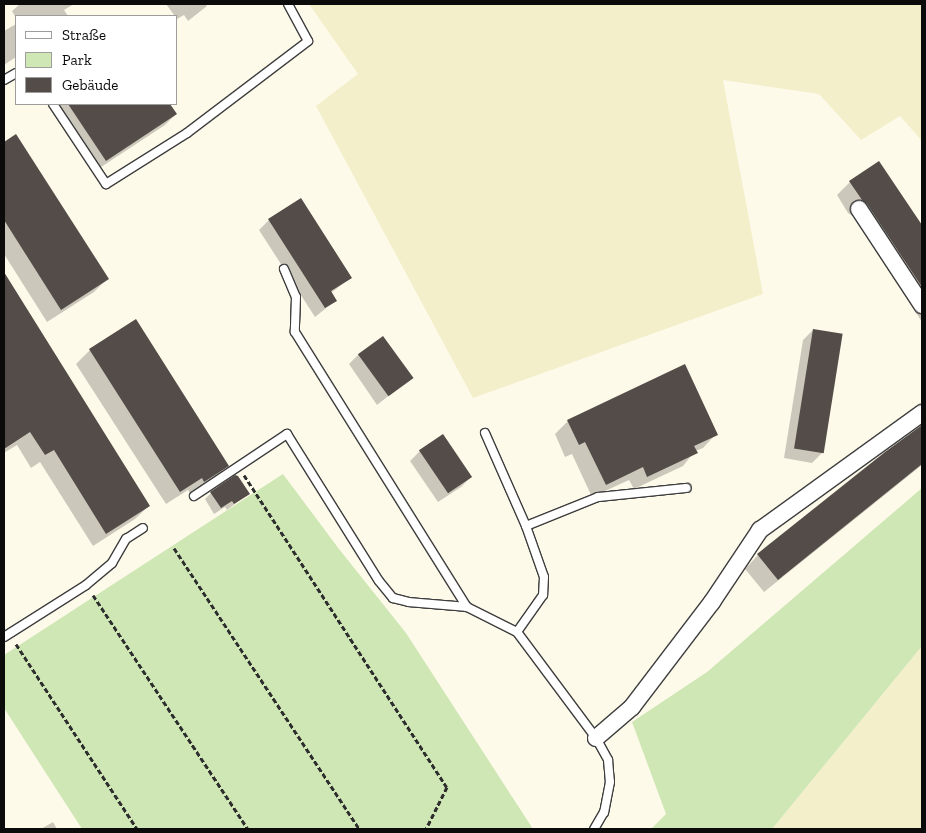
<!DOCTYPE html>
<html>
<head>
<meta charset="utf-8">
<style>
  body { margin:0 }
  #map { position:relative; width:926px; height:833px; overflow:hidden; background:#fefaea; font-family:"Zilla Slab",serif }
  div>[style] { position:absolute }
  .farmland>* { inset:0; background:#f3efcb }
  .green>* { inset:0; background:#cfe6b5 }
  .shadow>* { inset:0; background:#0003 }
  .building>* { inset:0; background:#534c48; transform-origin:0 0 }
  .path>* { height:3px; margin-top:-1.5px; transform-origin:0; background:repeating-linear-gradient(90deg,#2d2d2d 0 5px,transparent 0 7.5px) }
  .roads { filter:drop-shadow(1px 0 #3e3e3e) drop-shadow(-1px 0 #3e3e3e) drop-shadow(0 1px #3e3e3e) drop-shadow(0 -1px #3e3e3e) }
  .lane>* { height:8px; margin:-4px; padding:0 4px; transform-origin:4px; border-radius:4px; background:#fff }
  .street>* { height:16px; margin:-8px; padding:0 8px; transform-origin:8px; border-radius:8px; background:#fff }
  span { translate:-50% -50%; white-space:nowrap; text-align:center; line-height:1.15; -webkit-text-stroke:5px #fff; paint-order:stroke }
  .frame { position:absolute; inset:0; border:5px solid #0b0b0b; pointer-events:none }
  .legend { position:absolute; left:15px; top:15px; width:162px; height:90px; box-sizing:border-box; background:#fff; border:1px solid #9d9d9d; margin:0; padding:6px 9px; list-style:none; font-size:15px; color:#0b0b0b }
  .legend li { display:flex; align-items:center; gap:10px; height:25px }
  .legend b { width:25px; border:1px solid #9d9d9d }
</style>
</head>
<body>
<div id="map">
  <div class="farmland">
    <i style="clip-path:polygon(309px 4px,922px 4px,922px 141px,900px 116px,861px 140px,819px 94px,723px 80px,763px 294px,473px 398px,316px 106px,358px 74px)"></i>
    <i style="clip-path:polygon(922px 646px,922px 829px,772px 829px)"></i>
  </div>
  <div class="green">
    <i style="clip-path:polygon(283px 474px,339px 549px,406px 633px,533px 829px,82px 829px,4px 708px,4px 655px)"></i>
    <i style="clip-path:polygon(922px 488px,922px 646px,772px 829px,651px 829px,666px 814px,632px 722px,707px 672px)"></i>
  </div>
  <div class="shadow">
    <i style="clip-path:polygon(20px 4px,74px 4px,64px 10px,68px 16px,16px 18px,12px 11px)"></i>
    <i style="clip-path:polygon(166px 4px,205px 4px,207px 6px,188px 21px,184px 15px,177px 19px)"></i>
    <i style="clip-path:polygon(16px 24px,16px 57px,4px 65px,4px 31px)"></i>
    <i style="clip-path:polygon(51px 104px,169px 104px,176px 114px,165px 125px,95px 171px)"></i>
    <i style="clip-path:polygon(16px 135px,107px 279px,94px 292px,47px 322px,4px 254px,4px 143px)"></i>
    <i style="clip-path:polygon(879px 163px,922px 227px,922px 322px,854px 217px,848px 213px,837px 195px,850px 182px)"></i>
    <i style="clip-path:polygon(269px 220px,350px 278px,331px 293px,335px 301px,315px 317px,259px 230px)"></i>
    <i style="clip-path:polygon(7px 280px,149px 506px,135px 519px,93px 546px,40px 462px,31px 468px,17px 445px,4px 453px,4px 283px)"></i>
    <i style="clip-path:polygon(136px 321px,227px 466px,214px 479px,191px 495px,188px 490px,166px 504px,76px 364px,90px 350px)"></i>
    <i style="clip-path:polygon(813px 330px,822px 453px,812px 463px,784px 458px,803px 340px)"></i>
    <i style="clip-path:polygon(359px 354px,411px 378px,377px 405px,349px 364px)"></i>
    <i style="clip-path:polygon(568px 421px,716px 434px,703px 448px,695px 451px,683px 466px,634px 489px,629px 480px,592px 497px,572px 454px,565px 457px,555px 434px)"></i>
    <i style="clip-path:polygon(922px 426px,922px 465px,764px 592px,745px 569px,758px 555px)"></i>
    <i style="clip-path:polygon(420px 451px,471px 477px,461px 487px,438px 502px,410px 461px)"></i>
    <i style="clip-path:polygon(211px 493px,248px 494px,227px 510px,225px 507px,214px 514px,205px 499px)"></i>
    <i style="clip-path:polygon(53px 822px,57px 829px,41px 829px)"></i>
  </div>
  <div class="building">
    <i style="clip-path:polygon(68px 104px,170px 104px,177px 114px,106px 161px)"></i>
    <i style="clip-path:polygon(16px 134px,109px 279px,61px 310px,4px 220px,4px 142px)"></i>
    <i style="clip-path:polygon(879px 161px,922px 225px,922px 287px,867px 204px,862px 200px,849px 181px)"></i>
    <i style="clip-path:polygon(301px 198px,352px 278px,331px 291px,337px 301px,325px 308px,268px 219px)"></i>
    <i style="clip-path:polygon(4px 272px,150px 506px,106px 534px,54px 450px,45px 455px,30px 432px,4px 449px)"></i>
    <i style="clip-path:polygon(136px 319px,229px 466px,204px 482px,202px 478px,180px 492px,89px 349px)"></i>
    <i style="left:813px;top:329px;width:30px;height:121px;rotate:9deg"></i>
    <i style="left:383px;top:336px;width:52px;height:31px;rotate:54deg"></i>
    <i style="clip-path:polygon(685px 364px,718px 435px,694px 446px,698px 453px,647px 477px,643px 467px,606px 485px,585px 442px,579px 445px,567px 420px)"></i>
    <i style="clip-path:polygon(922px 425px,922px 464px,778px 580px,757px 554px,885px 452px)"></i>
    <i style="left:443px;top:434px;width:52px;height:29px;rotate:56deg"></i>
    <i style="clip-path:polygon(235px 475px,238px 476px,250px 494px,234px 504px,232px 501px,221px 508px,210px 492px)"></i>
  </div>
  <div class="path">
    <i style="left:244px;top:475px;width:372px;rotate:57deg"></i>
    <i style="left:447px;top:787px;width:47px;rotate:116.6deg"></i>
    <i style="left:174px;top:548px;width:336px;rotate:56.6deg"></i>
    <i style="left:93px;top:595px;width:281px;rotate:56.5deg"></i>
    <i style="left:16px;top:644px;width:221px;rotate:56.8deg"></i>
  </div>
  <div class="roads">
    <div class="lane">
      <i style="left:4px;top:80px;width:14px;rotate:-30deg"></i>
      <i style="left:53px;top:104px;width:96px;rotate:56.5deg"></i>
      <i style="left:106px;top:184px;width:96px;rotate:-32.2deg"></i>
      <i style="left:187px;top:133px;width:152px;rotate:-37.2deg"></i>
      <i style="left:308px;top:41px;width:42px;rotate:-118.4deg"></i>
      <i style="left:284px;top:269px;width:30px;rotate:67deg"></i>
      <i style="left:296px;top:297px;width:35px;rotate:92deg"></i>
      <i style="left:295px;top:332px;width:324px;rotate:58deg"></i>
      <i style="left:467px;top:607px;width:56px;rotate:26.6deg"></i>
      <i style="left:485px;top:433px;width:102px;rotate:66.2deg"></i>
      <i style="left:526px;top:526px;width:54px;rotate:70.6deg"></i>
      <i style="left:544px;top:577px;width:18px;rotate:93deg"></i>
      <i style="left:543px;top:595px;width:45px;rotate:125.1deg"></i>
      <i style="left:517px;top:632px;width:132px;rotate:53.3deg"></i>
      <i style="left:596px;top:738px;width:25px;rotate:61deg"></i>
      <i style="left:608px;top:760px;width:22px;rotate:85deg"></i>
      <i style="left:610px;top:782px;width:31px;rotate:101deg"></i>
      <i style="left:604px;top:812px;width:20px;rotate:120deg"></i>
      <i style="left:194px;top:496px;width:112px;rotate:-33.7deg"></i>
      <i style="left:287px;top:434px;width:173px;rotate:58deg"></i>
      <i style="left:379px;top:581px;width:22px;rotate:51deg"></i>
      <i style="left:393px;top:598px;width:16px;rotate:14deg"></i>
      <i style="left:409px;top:602px;width:58px;rotate:4.9deg"></i>
      <i style="left:526px;top:526px;width:78px;rotate:-21.9deg"></i>
      <i style="left:598px;top:497px;width:89px;rotate:-5.8deg"></i>
      <i style="left:4px;top:637px;width:97px;rotate:-32.4deg"></i>
      <i style="left:86px;top:585px;width:34px;rotate:-40deg"></i>
      <i style="left:112px;top:563px;width:28px;rotate:-60deg"></i>
      <i style="left:126px;top:539px;width:20px;rotate:-33deg"></i>
    </div>
    <div class="street">
      <i style="left:859px;top:209px;width:115px;rotate:56.7deg"></i>
      <i style="left:596px;top:738px;width:48px;rotate:-40.7deg"></i>
      <i style="left:632px;top:707px;width:132px;rotate:-52.7deg"></i>
      <i style="left:712px;top:602px;width:87px;rotate:-56.3deg"></i>
      <i style="left:760px;top:530px;width:200px;rotate:-35.8deg"></i>
    </div>
  </div>
  <div class="frame"></div>
  <ul class="legend">
  <li><b style="height:6px;background:#fff"></b>Straße</li>
  <li><b style="height:14px;background:#cfe6b5"></b>Park</li>
  <li><b style="height:14px;background:#534c48"></b>Gebäude</li>
  </ul>
</div>
</body>
</html>
